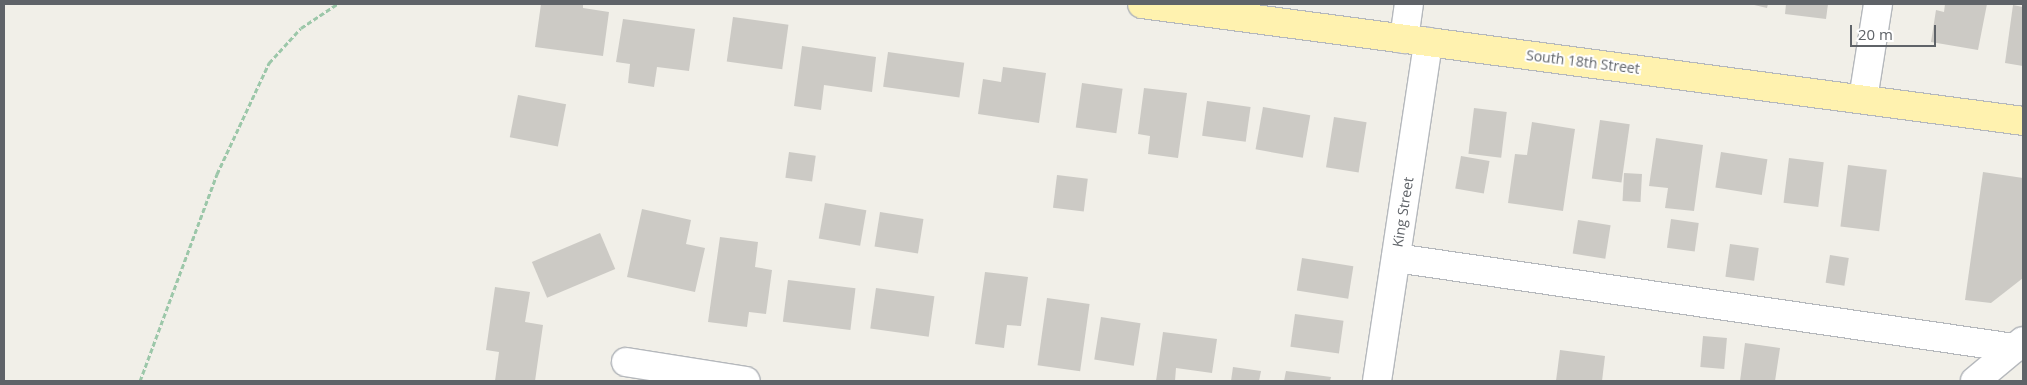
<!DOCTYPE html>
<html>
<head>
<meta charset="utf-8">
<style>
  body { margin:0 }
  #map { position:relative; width:2027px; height:385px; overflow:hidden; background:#f1efe8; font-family:"Open Sans",sans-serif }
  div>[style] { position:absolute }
  .building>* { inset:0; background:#cccac5; transform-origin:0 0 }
  .path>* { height:3px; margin-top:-1.5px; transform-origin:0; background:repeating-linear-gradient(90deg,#9cc7a9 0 5px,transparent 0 7.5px) }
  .roads { filter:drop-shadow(1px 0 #b5b8bc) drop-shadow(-1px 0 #b5b8bc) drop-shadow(0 1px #b5b8bc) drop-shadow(0 -1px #b5b8bc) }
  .minor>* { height:28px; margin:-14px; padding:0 14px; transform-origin:14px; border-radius:14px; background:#fff }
  .major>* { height:28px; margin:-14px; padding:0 14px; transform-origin:14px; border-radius:14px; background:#fff2af }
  span { translate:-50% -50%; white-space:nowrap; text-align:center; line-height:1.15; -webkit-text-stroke:4px #fff; paint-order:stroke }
  .street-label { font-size:14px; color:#5f6368 }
  .frame { position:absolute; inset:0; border:5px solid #5f6368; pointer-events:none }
  .scale { position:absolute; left:1850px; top:25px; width:86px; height:22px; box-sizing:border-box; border:2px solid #5f6368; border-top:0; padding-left:6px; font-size:15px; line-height:18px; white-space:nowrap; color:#5f6368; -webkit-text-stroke:4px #fff; paint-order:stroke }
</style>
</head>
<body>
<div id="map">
  <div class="building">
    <i style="clip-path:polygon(541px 4px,577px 4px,583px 5px,583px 8px,609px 12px,603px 56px,535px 47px)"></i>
    <i style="clip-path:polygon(1750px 4px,1768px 4px,1767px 8px)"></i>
    <i style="clip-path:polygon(1786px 4px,1828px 4px,1826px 19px,1785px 14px)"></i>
    <i style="clip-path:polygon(1945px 4px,1987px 4px,1978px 50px,1931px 42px,1936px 10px,1944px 12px)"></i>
    <i style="clip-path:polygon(2013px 5px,2023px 7px,2023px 66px,2005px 63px)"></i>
    <i style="left:733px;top:17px;width:56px;height:45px;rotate:8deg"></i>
    <i style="clip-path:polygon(623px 19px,695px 29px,689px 71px,657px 67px,654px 87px,628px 83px,630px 64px,616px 62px)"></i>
    <i style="clip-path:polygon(802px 46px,876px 57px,872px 92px,824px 85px,821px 110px,794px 106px)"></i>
    <i style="left:888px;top:52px;width:77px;height:35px;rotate:8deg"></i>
    <i style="clip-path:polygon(1003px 67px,1046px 73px,1039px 123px,978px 114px,983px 79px,1001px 82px)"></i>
    <i style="left:1082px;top:83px;width:41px;height:45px;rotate:8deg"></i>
    <i style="clip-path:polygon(1144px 88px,1187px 93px,1178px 158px,1148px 154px,1150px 136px,1138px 134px)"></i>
    <i style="left:518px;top:95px;width:49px;height:43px;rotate:11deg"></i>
    <i style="left:1207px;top:101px;width:44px;height:35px;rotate:8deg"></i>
    <i style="left:1263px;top:107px;width:48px;height:43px;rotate:10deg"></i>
    <i style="left:1474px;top:108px;width:33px;height:46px;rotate:7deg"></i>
    <i style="left:1334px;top:117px;width:33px;height:51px;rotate:9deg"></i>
    <i style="left:1600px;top:120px;width:30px;height:59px;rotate:8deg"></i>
    <i style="clip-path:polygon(1532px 122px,1575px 129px,1563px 211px,1508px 203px,1515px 154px,1527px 155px)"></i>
    <i style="clip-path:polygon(1656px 138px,1703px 145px,1694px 211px,1665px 208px,1668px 188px,1649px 186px)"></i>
    <i style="left:789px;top:152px;width:27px;height:26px;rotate:8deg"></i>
    <i style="left:1721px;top:152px;width:47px;height:36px;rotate:9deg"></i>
    <i style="left:1461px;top:156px;width:29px;height:33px;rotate:10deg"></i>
    <i style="left:1789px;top:158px;width:35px;height:45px;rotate:7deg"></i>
    <i style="left:1848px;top:165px;width:39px;height:62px;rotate:7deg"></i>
    <i style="clip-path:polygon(1983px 172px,2023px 178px,2023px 278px,1991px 303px,1965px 300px)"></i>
    <i style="left:1624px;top:173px;width:18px;height:28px;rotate:3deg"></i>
    <i style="left:1057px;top:175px;width:31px;height:33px;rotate:7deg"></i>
    <i style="left:825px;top:203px;width:42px;height:36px;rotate:10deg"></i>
    <i style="clip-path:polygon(642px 209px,691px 220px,686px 244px,705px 248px,695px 292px,627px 277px)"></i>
    <i style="left:880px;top:212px;width:44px;height:35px;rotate:9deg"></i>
    <i style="left:1671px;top:219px;width:28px;height:29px;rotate:8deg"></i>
    <i style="left:1578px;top:220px;width:33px;height:34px;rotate:9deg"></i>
    <i style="left:600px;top:233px;width:39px;height:74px;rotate:67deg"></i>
    <i style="clip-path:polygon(720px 237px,758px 242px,755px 267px,772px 270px,766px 314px,749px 312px,747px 327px,708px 322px)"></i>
    <i style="left:1730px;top:244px;width:29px;height:33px;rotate:8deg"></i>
    <i style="left:1830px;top:255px;width:19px;height:28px;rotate:9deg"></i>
    <i style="left:1302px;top:258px;width:52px;height:33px;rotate:9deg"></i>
    <i style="clip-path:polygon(985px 272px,1028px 277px,1021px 326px,1007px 325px,1004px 348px,975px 344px)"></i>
    <i style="left:788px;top:280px;width:68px;height:42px;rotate:7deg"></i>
    <i style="clip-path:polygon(495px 287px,530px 292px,525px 322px,543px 325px,535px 381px,495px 381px,499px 352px,486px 350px)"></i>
    <i style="left:876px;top:288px;width:59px;height:41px;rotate:8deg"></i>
    <i style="left:1047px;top:298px;width:43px;height:68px;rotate:8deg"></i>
    <i style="left:1295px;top:314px;width:49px;height:33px;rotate:8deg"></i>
    <i style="left:1101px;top:317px;width:40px;height:43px;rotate:9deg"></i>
    <i style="clip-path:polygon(1163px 332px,1217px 339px,1212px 373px,1176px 368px,1175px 381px,1156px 381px)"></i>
    <i style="left:1703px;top:336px;width:24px;height:31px;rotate:5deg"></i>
    <i style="clip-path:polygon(1745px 343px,1780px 348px,1775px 381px,1740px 381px)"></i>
    <i style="clip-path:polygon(1560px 350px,1605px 356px,1602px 381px,1556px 381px)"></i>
    <i style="clip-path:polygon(1233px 367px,1261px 371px,1259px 381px,1231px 381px)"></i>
    <i style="clip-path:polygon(1286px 371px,1331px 377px,1330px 381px,1284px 381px)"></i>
  </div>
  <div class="path">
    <i style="left:140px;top:381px;width:221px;rotate:-69.6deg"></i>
    <i style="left:217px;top:174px;width:123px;rotate:-64.9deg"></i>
    <i style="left:269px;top:63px;width:47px;rotate:-47.6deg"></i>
    <i style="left:301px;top:28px;width:43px;rotate:-33.7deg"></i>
  </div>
  <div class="roads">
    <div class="minor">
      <i style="left:1404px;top:39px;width:35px;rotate:-82deg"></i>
      <i style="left:1863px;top:99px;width:96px;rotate:-81deg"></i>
      <i style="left:1396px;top:258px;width:625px;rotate:8.29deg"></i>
      <i style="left:626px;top:362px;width:121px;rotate:9deg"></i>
      <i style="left:1377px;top:381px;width:343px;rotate:-81.4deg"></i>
      <i style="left:1975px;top:381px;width:62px;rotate:-39.8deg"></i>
    </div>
    <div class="major">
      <i style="left:1142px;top:4px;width:889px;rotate:7.56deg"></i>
    </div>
  </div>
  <div class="street-label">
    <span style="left:1583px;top:62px;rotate:7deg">South 18th Street</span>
    <span style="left:1403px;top:212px;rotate:-81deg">King Street</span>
  </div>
  <div class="frame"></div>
  <div class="scale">20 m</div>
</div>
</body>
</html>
